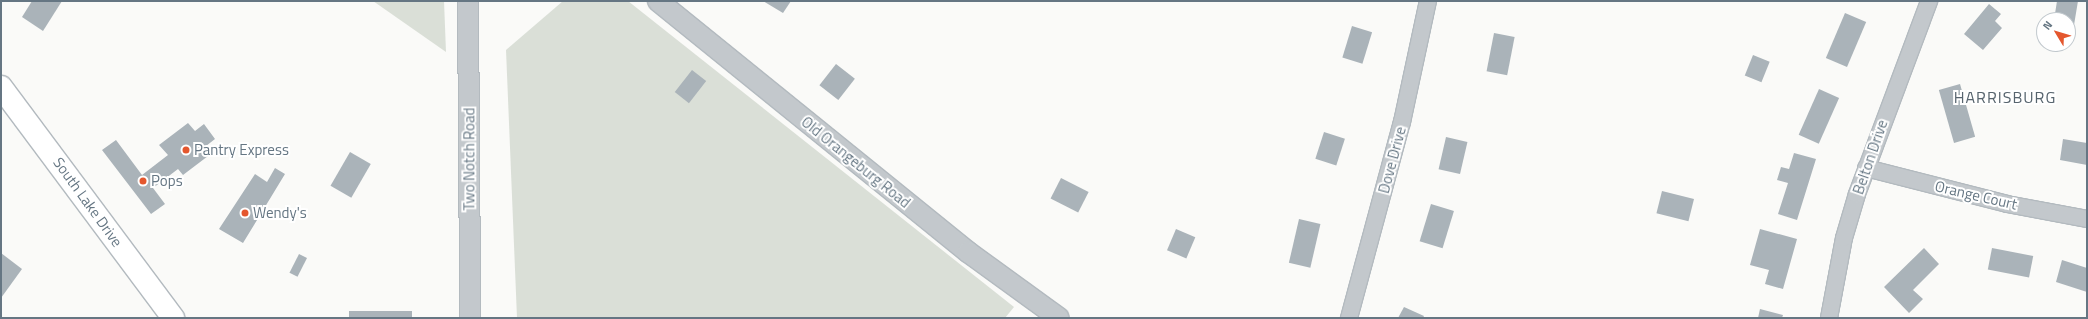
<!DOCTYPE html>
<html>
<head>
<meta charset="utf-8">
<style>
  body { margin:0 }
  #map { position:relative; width:2088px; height:319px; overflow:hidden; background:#fafaf8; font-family:"Titillium Web",sans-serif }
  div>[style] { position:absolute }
  .green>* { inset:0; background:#dadfd7 }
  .building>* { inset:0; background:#aab3b9; transform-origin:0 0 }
  .roads { filter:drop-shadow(1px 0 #b3babf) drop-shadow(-1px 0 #b3babf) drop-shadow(0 1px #b3babf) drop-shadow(0 -1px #b3babf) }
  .minor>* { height:16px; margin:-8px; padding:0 8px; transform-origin:8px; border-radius:8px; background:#c3c8cc }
  .tertiary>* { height:20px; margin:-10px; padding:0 10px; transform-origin:10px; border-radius:10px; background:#c3c8cc }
  .secondary>* { height:22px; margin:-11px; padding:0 11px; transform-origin:11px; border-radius:11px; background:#fff }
  .dots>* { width:11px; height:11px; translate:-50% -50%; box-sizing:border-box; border:2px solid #fff; border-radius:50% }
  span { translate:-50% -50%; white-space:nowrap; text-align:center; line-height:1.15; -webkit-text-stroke:4px #fff; paint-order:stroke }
  .poi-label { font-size:15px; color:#657683 }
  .left { translate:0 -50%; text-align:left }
  .street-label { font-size:15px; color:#657683 }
  .neighbourhood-label { font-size:16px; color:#57646e; letter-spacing:1px }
  .frame { position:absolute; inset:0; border:2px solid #657683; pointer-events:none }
  .north { position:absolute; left:2036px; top:12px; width:40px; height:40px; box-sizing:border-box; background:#fff; border:1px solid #c1c8cd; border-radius:50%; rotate:308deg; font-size:11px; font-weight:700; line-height:16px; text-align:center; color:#657683 }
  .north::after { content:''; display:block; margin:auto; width:14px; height:18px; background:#e4572e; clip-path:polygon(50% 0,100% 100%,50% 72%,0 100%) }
</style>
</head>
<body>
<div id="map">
  <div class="green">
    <i style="clip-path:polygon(373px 1px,444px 1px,446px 52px)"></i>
    <i style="clip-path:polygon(563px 1px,628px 1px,1014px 307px,1005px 318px,517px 318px,506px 50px)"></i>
  </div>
  <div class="building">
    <i style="clip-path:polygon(32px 1px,62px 1px,43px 31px,22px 17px)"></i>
    <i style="clip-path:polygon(763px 1px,791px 1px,783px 13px)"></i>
    <i style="clip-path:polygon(2057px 1px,2078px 1px,2073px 31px,2068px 30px,2068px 20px,2054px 20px)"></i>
    <i style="clip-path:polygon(1989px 4px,2001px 14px,1995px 21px,2002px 28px,1983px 50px,1964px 34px)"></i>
    <i style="left:1845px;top:13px;width:23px;height:49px;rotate:23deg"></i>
    <i style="left:1352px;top:26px;width:21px;height:33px;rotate:17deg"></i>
    <i style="left:1494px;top:33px;width:21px;height:39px;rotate:11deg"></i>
    <i style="left:1753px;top:55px;width:18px;height:22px;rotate:22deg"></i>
    <i style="left:836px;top:64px;width:24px;height:27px;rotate:38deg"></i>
    <i style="left:692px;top:70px;width:18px;height:28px;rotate:38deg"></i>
    <i style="left:1960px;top:84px;width:55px;height:22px;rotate:74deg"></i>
    <i style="left:1819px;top:89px;width:22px;height:50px;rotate:24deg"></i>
    <i style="clip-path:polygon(188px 123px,195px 131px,204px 124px,215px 139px,206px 146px,212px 153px,183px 175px,178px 169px,153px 188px,165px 204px,151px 214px,102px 150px,116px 140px,142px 175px,168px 155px,159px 145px)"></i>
    <i style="left:1324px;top:132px;width:22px;height:28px;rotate:18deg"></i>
    <i style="left:1446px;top:137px;width:22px;height:33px;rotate:13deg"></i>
    <i style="clip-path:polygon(2063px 139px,2087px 143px,2087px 165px,2060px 160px)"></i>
    <i style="left:350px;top:152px;width:24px;height:39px;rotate:30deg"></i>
    <i style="clip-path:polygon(1794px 153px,1816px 159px,1797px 220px,1778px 214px,1788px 183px,1777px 180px,1781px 167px,1789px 169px)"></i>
    <i style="clip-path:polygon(275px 168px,285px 174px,243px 243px,219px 229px,255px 174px,267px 182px)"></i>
    <i style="left:1061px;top:178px;width:31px;height:23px;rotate:27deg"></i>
    <i style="left:1662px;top:191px;width:33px;height:23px;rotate:14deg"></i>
    <i style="left:1431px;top:204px;width:24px;height:39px;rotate:17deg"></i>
    <i style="left:1299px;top:219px;width:22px;height:45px;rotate:13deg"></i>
    <i style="left:1176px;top:229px;width:21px;height:23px;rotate:23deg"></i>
    <i style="clip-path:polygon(1760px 229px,1797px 239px,1783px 289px,1765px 284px,1769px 270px,1750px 265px)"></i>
    <i style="clip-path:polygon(1924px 248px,1939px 264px,1913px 290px,1923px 299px,1909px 313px,1884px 287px)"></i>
    <i style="left:1992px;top:248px;width:42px;height:22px;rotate:11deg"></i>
    <i style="clip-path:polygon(1px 253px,22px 269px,1px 298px)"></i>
    <i style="left:299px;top:254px;width:9px;height:21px;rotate:27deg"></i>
    <i style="clip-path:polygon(2062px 260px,2087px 268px,2087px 292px,2056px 282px)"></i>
    <i style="clip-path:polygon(1404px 307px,1424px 316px,1423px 318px,1398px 318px)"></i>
    <i style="clip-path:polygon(1760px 309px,1783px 315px,1782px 318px,1758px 318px)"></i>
    <i style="left:349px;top:311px;width:63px;height:7px"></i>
  </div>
  <div class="roads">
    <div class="minor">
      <i style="left:1866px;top:168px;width:146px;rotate:14.3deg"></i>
      <i style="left:2007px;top:204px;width:81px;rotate:10.6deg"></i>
      <i style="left:1349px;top:318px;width:203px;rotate:-74.9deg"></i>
      <i style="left:1402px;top:122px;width:124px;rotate:-77.9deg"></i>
      <i style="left:1829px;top:318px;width:81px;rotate:-79.4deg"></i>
      <i style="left:1844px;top:238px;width:46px;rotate:-73.5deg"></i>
      <i style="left:1857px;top:194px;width:206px;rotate:-69.5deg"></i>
    </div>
    <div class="tertiary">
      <i style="left:468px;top:1px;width:317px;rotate:89.6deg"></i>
      <i style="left:658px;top:1px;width:399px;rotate:39deg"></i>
      <i style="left:968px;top:252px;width:112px;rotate:36deg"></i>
    </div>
    <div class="secondary">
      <i style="left:1px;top:87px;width:288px;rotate:53.3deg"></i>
    </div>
  </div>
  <div class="dots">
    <i style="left:186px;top:150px;background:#e4572e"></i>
    <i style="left:143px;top:181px;background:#e4572e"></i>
    <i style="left:245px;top:213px;background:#e4572e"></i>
  </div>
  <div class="poi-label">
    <span class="left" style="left:194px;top:150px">Pantry Express</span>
    <span class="left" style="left:151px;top:181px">Pops</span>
    <span class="left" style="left:253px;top:213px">Wendy's</span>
  </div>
  <div class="street-label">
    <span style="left:1870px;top:157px;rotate:-71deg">Belton Drive</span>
    <span style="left:469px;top:159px;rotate:-90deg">Two Notch Road</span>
    <span style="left:1392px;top:160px;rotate:-75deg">Dove Drive</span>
    <span style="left:856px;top:162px;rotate:39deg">Old Orangeburg Road</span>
    <span style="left:1976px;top:195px;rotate:13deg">Orange Court</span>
    <span style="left:88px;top:202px;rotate:54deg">South Lake Drive</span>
  </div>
  <div class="neighbourhood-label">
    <span style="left:2005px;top:97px">HARRISBURG</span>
  </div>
  <div class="frame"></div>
  <div class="north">N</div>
</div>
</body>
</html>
